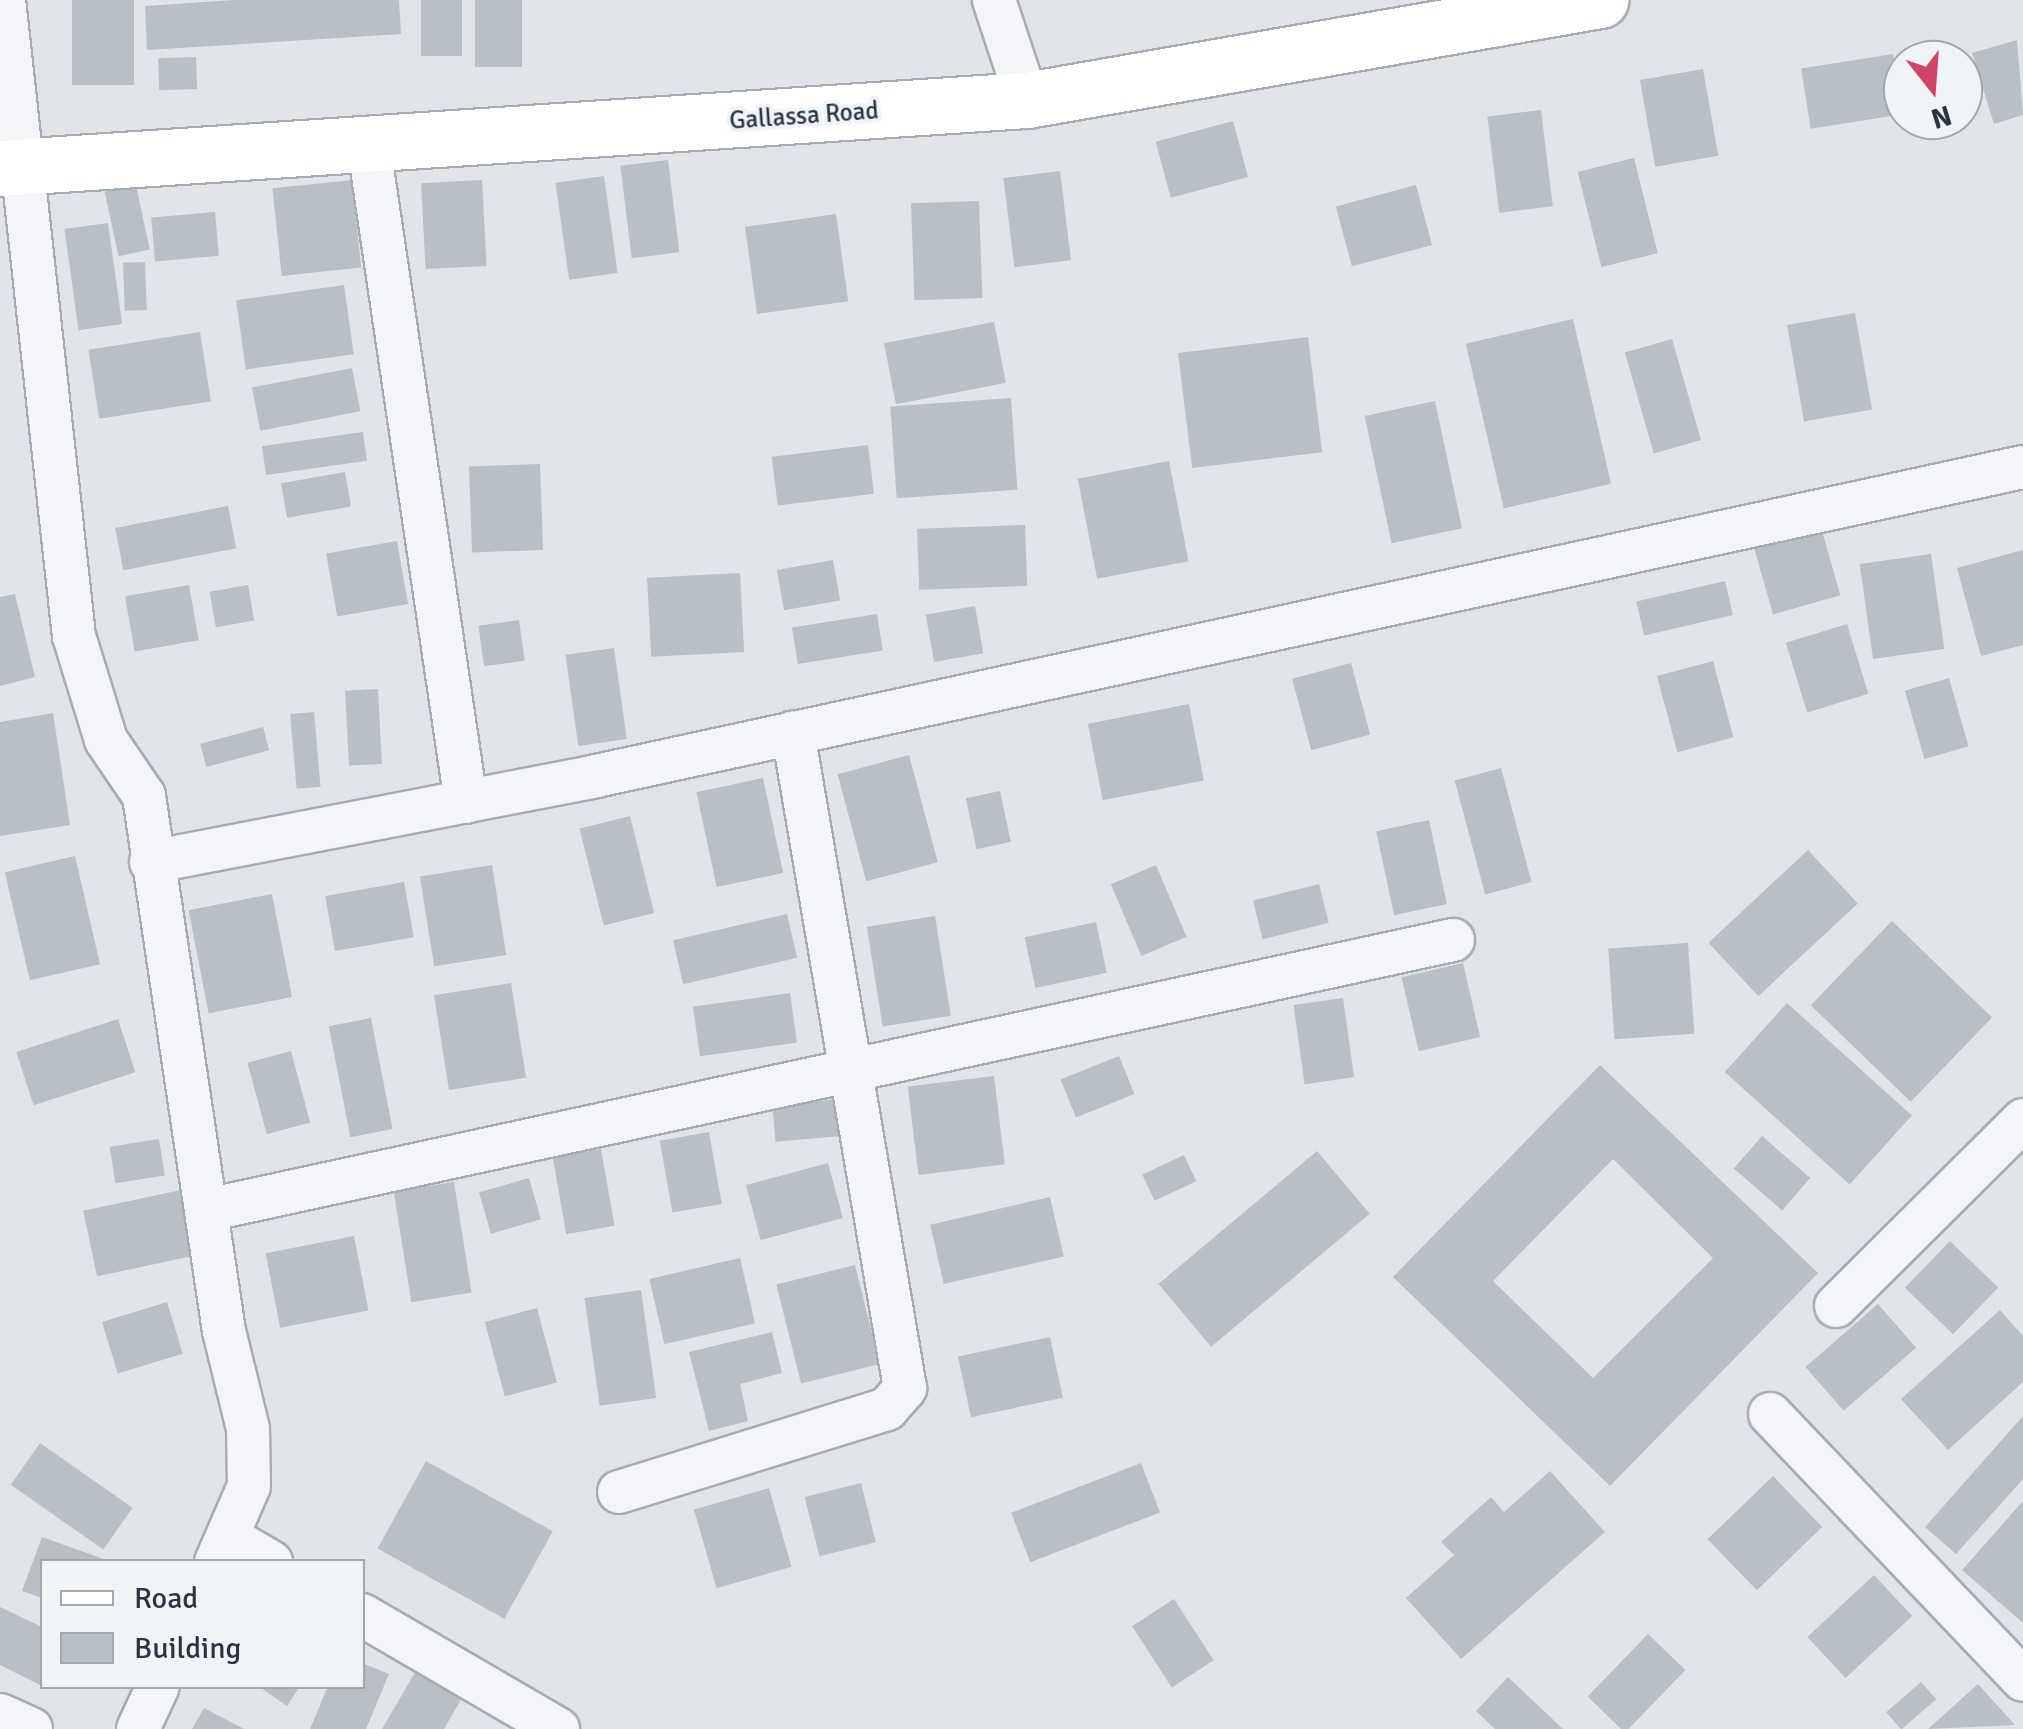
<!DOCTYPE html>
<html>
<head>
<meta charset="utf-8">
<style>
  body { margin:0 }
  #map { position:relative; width:2023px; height:1729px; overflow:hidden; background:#e1e5ea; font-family:Signika,sans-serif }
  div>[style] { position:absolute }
  .building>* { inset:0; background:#b8bfc7; transform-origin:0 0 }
  .roads { filter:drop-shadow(2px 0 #a6acb4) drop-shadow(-2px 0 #a6acb4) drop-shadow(0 2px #a6acb4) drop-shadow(0 -2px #a6acb4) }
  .street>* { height:42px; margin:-21px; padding:0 21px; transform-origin:21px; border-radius:21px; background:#f3f5f8 }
  .primary>* { height:55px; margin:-27.5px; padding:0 27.5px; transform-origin:27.5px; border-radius:27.5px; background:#fff }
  span { translate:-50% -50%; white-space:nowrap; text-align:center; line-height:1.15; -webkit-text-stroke:8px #f0f4f7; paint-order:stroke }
  .street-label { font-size:25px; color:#293442 }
  .legend { position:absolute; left:40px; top:1559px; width:325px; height:130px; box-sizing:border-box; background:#f0f4f7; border:2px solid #a0a7af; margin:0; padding:12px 18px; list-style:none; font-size:30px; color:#293442 }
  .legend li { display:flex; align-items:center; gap:20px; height:50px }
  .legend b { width:50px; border:2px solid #a0a7af }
  .north { position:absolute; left:1883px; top:40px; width:100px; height:100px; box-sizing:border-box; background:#f0f4f7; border:2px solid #a0a7af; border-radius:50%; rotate:163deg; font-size:28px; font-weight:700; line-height:40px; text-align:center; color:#293442 }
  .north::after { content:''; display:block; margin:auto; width:35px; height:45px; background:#d04465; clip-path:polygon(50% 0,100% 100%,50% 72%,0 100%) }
</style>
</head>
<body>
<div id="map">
  <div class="building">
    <i style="left:72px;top:0;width:62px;height:85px"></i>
    <i style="clip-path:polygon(233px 0,399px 0,401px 34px,147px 50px,145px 6px)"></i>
    <i style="left:421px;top:0;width:41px;height:56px"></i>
    <i style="left:475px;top:0;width:47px;height:67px"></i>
    <i style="clip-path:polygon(2017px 40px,2023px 115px,1994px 124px,1972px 53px)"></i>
    <i style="left:1893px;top:54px;width:61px;height:93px;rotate:81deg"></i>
    <i style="left:196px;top:57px;width:32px;height:38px;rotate:88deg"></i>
    <i style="left:1703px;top:69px;width:88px;height:64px;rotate:80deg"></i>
    <i style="left:1541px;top:110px;width:97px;height:54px;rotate:83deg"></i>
    <i style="left:1233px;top:121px;width:58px;height:80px;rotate:75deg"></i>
    <i style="left:1634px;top:158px;width:98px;height:58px;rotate:76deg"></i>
    <i style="left:668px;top:160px;width:93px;height:48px;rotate:83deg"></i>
    <i style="left:1060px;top:171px;width:90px;height:57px;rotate:83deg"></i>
    <i style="left:604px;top:176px;width:98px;height:49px;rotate:82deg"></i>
    <i style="left:352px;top:180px;width:88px;height:80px;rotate:84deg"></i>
    <i style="left:482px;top:180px;width:86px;height:61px;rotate:87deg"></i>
    <i style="left:136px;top:185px;width:66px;height:32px;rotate:78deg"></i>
    <i style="left:1416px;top:185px;width:62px;height:83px;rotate:75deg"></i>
    <i style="left:979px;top:201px;width:97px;height:68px;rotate:88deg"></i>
    <i style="left:215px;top:212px;width:44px;height:64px;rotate:85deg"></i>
    <i style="left:836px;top:214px;width:88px;height:92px;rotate:82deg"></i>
    <i style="left:108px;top:223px;width:102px;height:44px;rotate:82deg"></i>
    <i style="left:145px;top:262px;width:48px;height:22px;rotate:88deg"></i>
    <i style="left:344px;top:285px;width:70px;height:109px;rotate:82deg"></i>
    <i style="left:1855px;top:313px;width:98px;height:69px;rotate:80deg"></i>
    <i style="left:1573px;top:319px;width:169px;height:110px;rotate:77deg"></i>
    <i style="left:994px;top:322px;width:62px;height:112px;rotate:79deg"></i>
    <i style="left:200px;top:332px;width:70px;height:113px;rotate:81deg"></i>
    <i style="left:1308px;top:337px;width:116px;height:131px;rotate:83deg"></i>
    <i style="left:1672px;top:339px;width:105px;height:49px;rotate:74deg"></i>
    <i style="left:352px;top:368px;width:44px;height:102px;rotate:79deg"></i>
    <i style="left:1011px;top:398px;width:92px;height:121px;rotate:86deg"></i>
    <i style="left:1435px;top:401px;width:130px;height:72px;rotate:78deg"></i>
    <i style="left:363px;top:432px;width:29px;height:102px;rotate:82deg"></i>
    <i style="left:868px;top:445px;width:49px;height:97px;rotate:83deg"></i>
    <i style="left:1169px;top:461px;width:102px;height:93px;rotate:79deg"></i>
    <i style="left:540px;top:464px;width:86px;height:71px;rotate:88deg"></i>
    <i style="left:345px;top:472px;width:35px;height:65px;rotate:80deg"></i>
    <i style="left:228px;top:506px;width:43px;height:115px;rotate:79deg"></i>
    <i style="left:1820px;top:524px;width:74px;height:70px;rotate:74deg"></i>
    <i style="left:1025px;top:525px;width:61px;height:108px;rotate:88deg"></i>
    <i style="left:397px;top:541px;width:64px;height:72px;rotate:80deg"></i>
    <i style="clip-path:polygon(2023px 550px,2023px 645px,1981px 656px,1957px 568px)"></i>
    <i style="left:1931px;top:554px;width:96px;height:72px;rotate:82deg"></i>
    <i style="left:833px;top:560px;width:41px;height:57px;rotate:80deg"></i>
    <i style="left:740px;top:573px;width:79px;height:93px;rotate:87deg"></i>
    <i style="left:1725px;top:581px;width:35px;height:91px;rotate:77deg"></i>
    <i style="left:189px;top:585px;width:56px;height:65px;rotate:80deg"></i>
    <i style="left:248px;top:585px;width:36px;height:39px;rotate:80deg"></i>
    <i style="clip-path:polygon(15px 594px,35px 677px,0 686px,0 597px)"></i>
    <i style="left:975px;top:606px;width:48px;height:50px;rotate:80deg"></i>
    <i style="left:877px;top:614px;width:37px;height:86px;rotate:81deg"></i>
    <i style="left:519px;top:620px;width:41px;height:41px;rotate:82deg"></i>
    <i style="left:1847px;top:624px;width:73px;height:64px;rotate:73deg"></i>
    <i style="left:614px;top:648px;width:92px;height:49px;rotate:82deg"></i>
    <i style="left:1713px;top:661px;width:79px;height:58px;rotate:75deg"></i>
    <i style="left:1351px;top:663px;width:74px;height:61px;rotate:75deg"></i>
    <i style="left:1949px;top:678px;width:71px;height:46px;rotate:74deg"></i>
    <i style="left:378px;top:689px;width:75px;height:33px;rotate:87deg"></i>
    <i style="left:1189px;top:704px;width:78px;height:103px;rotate:79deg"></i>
    <i style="left:314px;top:712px;width:75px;height:24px;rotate:85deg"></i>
    <i style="clip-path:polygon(53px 713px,70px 825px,0 836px,0 722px)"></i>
    <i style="left:263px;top:727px;width:24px;height:65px;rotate:75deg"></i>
    <i style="left:909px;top:755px;width:111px;height:74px;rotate:75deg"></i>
    <i style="left:1501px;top:768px;width:118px;height:48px;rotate:75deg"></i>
    <i style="left:763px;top:778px;width:97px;height:68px;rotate:78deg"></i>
    <i style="left:1000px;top:791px;width:52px;height:35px;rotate:78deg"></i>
    <i style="left:630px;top:816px;width:100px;height:52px;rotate:76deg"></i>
    <i style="left:1429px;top:820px;width:86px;height:54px;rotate:78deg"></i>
    <i style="left:1808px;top:850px;width:73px;height:136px;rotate:47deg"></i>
    <i style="left:75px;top:856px;width:111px;height:72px;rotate:77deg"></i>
    <i style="left:492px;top:865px;width:91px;height:73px;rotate:81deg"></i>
    <i style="left:1156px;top:865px;width:78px;height:49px;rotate:67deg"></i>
    <i style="left:404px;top:882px;width:56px;height:80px;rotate:80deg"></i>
    <i style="left:1319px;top:884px;width:40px;height:68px;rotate:76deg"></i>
    <i style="left:272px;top:894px;width:105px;height:85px;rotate:79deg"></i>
    <i style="left:787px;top:914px;width:45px;height:117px;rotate:77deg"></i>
    <i style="left:935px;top:916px;width:101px;height:69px;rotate:81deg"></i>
    <i style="left:1892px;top:921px;width:139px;height:117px;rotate:44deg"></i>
    <i style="left:1096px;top:922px;width:52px;height:73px;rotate:78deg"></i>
    <i style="left:1688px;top:943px;width:91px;height:80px;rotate:86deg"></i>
    <i style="left:1463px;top:963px;width:76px;height:63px;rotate:77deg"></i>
    <i style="left:511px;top:983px;width:96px;height:78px;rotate:81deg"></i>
    <i style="left:790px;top:993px;width:50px;height:98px;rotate:82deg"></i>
    <i style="left:1343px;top:998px;width:80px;height:50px;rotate:82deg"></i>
    <i style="left:1787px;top:1003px;width:168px;height:93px;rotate:42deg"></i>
    <i style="left:371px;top:1018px;width:113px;height:43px;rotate:79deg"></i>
    <i style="left:118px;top:1019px;width:56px;height:107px;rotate:72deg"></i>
    <i style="left:291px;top:1051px;width:74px;height:45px;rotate:75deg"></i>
    <i style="left:1119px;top:1056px;width:41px;height:63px;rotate:68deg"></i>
    <i style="clip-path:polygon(evenodd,1600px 1065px,1818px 1273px,1610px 1486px,1393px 1277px,1600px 1065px,1613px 1159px,1713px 1258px,1593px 1378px,1493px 1281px,1613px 1159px)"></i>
    <i style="left:994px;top:1076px;width:89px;height:87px;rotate:83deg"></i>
    <i style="left:841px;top:1099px;width:37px;height:69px;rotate:85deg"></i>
    <i style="left:709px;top:1132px;width:73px;height:50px;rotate:80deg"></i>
    <i style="left:1762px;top:1136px;width:64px;height:43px;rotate:41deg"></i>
    <i style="left:159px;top:1139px;width:37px;height:50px;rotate:81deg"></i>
    <i style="left:601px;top:1149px;width:78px;height:49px;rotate:80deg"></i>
    <i style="left:1317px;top:1151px;width:82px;height:207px;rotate:50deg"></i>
    <i style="left:1184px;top:1155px;width:29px;height:46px;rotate:65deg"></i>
    <i style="left:828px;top:1163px;width:57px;height:85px;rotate:75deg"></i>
    <i style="left:529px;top:1178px;width:43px;height:52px;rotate:74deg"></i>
    <i style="left:454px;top:1182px;width:112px;height:61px;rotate:81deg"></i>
    <i style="left:181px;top:1190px;width:67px;height:100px;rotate:78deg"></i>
    <i style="left:1050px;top:1197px;width:61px;height:123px;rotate:77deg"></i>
    <i style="left:354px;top:1236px;width:76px;height:90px;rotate:79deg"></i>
    <i style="left:1950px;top:1241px;width:67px;height:65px;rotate:44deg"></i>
    <i style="left:740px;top:1258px;width:67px;height:93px;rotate:77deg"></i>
    <i style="left:855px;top:1265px;width:102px;height:81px;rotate:76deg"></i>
    <i style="left:641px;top:1290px;width:109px;height:57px;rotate:82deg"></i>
    <i style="left:167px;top:1302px;width:54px;height:68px;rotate:73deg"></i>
    <i style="left:1878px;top:1304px;width:58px;height:96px;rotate:49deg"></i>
    <i style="left:537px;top:1308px;width:77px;height:54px;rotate:75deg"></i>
    <i style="clip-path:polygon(2000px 1310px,2023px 1336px,2023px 1382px,1948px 1450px,1901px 1399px)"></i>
    <i style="clip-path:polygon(772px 1332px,782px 1373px,740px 1384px,748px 1421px,709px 1431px,689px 1352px)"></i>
    <i style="left:1050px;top:1337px;width:62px;height:94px;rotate:78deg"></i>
    <i style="clip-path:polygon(2023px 1416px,2023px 1479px,1956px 1554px,1925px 1527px)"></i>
    <i style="left:40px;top:1443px;width:113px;height:51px;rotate:35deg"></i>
    <i style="left:426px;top:1461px;width:145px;height:100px;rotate:29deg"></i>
    <i style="left:1141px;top:1463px;width:53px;height:139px;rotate:69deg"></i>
    <i style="clip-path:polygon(1550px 1471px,1605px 1532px,1461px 1659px,1406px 1598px,1454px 1555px,1441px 1542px,1491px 1497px,1504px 1512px)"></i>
    <i style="left:1773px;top:1476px;width:71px;height:91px;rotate:46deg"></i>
    <i style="left:861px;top:1483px;width:61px;height:58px;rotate:76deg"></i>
    <i style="left:769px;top:1488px;width:82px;height:78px;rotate:74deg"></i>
    <i style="clip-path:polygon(2023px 1501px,2023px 1623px,1962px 1570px)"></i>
    <i style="clip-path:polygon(42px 1537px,109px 1561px,109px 1562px,42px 1562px,42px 1598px,22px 1591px)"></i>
    <i style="left:1874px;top:1575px;width:56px;height:91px;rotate:47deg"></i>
    <i style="left:1174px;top:1599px;width:73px;height:50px;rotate:57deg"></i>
    <i style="clip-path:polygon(0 1607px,42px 1627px,42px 1686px,0 1665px)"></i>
    <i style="left:1648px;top:1634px;width:52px;height:87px;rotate:44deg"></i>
    <i style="clip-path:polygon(362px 1663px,389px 1674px,366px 1729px,310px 1729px,328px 1686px,362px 1686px)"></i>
    <i style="clip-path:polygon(417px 1669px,463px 1696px,444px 1729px,382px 1729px)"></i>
    <i style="clip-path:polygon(1508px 1677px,1563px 1729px,1495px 1729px,1476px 1711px)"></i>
    <i style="left:1921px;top:1682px;width:23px;height:46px;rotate:49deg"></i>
    <i style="clip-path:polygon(1978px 1684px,2015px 1725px,1928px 1729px)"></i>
    <i style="clip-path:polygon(258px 1686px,300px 1686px,287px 1706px)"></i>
    <i style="clip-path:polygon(204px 1708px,244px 1729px,192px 1729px)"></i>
  </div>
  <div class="roads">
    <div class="street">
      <i style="left:4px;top:0;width:640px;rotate:83.72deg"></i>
      <i style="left:74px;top:636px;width:109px;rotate:72.9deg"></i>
      <i style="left:106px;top:740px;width:68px;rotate:55.8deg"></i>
      <i style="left:144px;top:796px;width:541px;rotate:81.5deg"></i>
      <i style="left:224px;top:1331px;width:101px;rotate:76.2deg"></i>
      <i style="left:248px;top:1429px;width:57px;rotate:89deg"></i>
      <i style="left:249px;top:1486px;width:83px;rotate:113.5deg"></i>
      <i style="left:994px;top:0;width:105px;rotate:71.7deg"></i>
      <i style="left:369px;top:148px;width:661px;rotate:81.56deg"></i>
      <i style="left:151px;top:862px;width:453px;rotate:-10.9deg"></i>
      <i style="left:596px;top:776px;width:1460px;rotate:-12.22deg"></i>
      <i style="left:207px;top:1210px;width:1275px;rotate:-12.23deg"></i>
      <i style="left:1836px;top:1306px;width:264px;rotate:-44.8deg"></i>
      <i style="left:1770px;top:1414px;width:367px;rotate:46.4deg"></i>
      <i style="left:619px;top:1492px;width:281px;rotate:-17.2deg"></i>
      <i style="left:887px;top:1409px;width:28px;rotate:-49deg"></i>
      <i style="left:905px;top:1388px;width:665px;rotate:-99.7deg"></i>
      <i style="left:228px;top:1537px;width:50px;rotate:30.2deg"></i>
      <i style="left:362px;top:1615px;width:227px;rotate:30.2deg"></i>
      <i style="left:0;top:1715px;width:34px;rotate:24deg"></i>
      <i style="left:138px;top:1729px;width:47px;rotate:-65.1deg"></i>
    </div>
    <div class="primary">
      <i style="left:0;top:168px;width:1029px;rotate:-3.79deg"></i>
      <i style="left:1027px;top:100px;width:582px;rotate:-9.9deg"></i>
    </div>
  </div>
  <div class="street-label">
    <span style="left:804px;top:116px;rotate:-4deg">Gallassa Road</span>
  </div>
  <ul class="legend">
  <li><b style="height:12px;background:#fff"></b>Road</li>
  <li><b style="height:28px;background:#b8bfc7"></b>Building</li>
  </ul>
  <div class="north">N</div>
</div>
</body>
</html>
